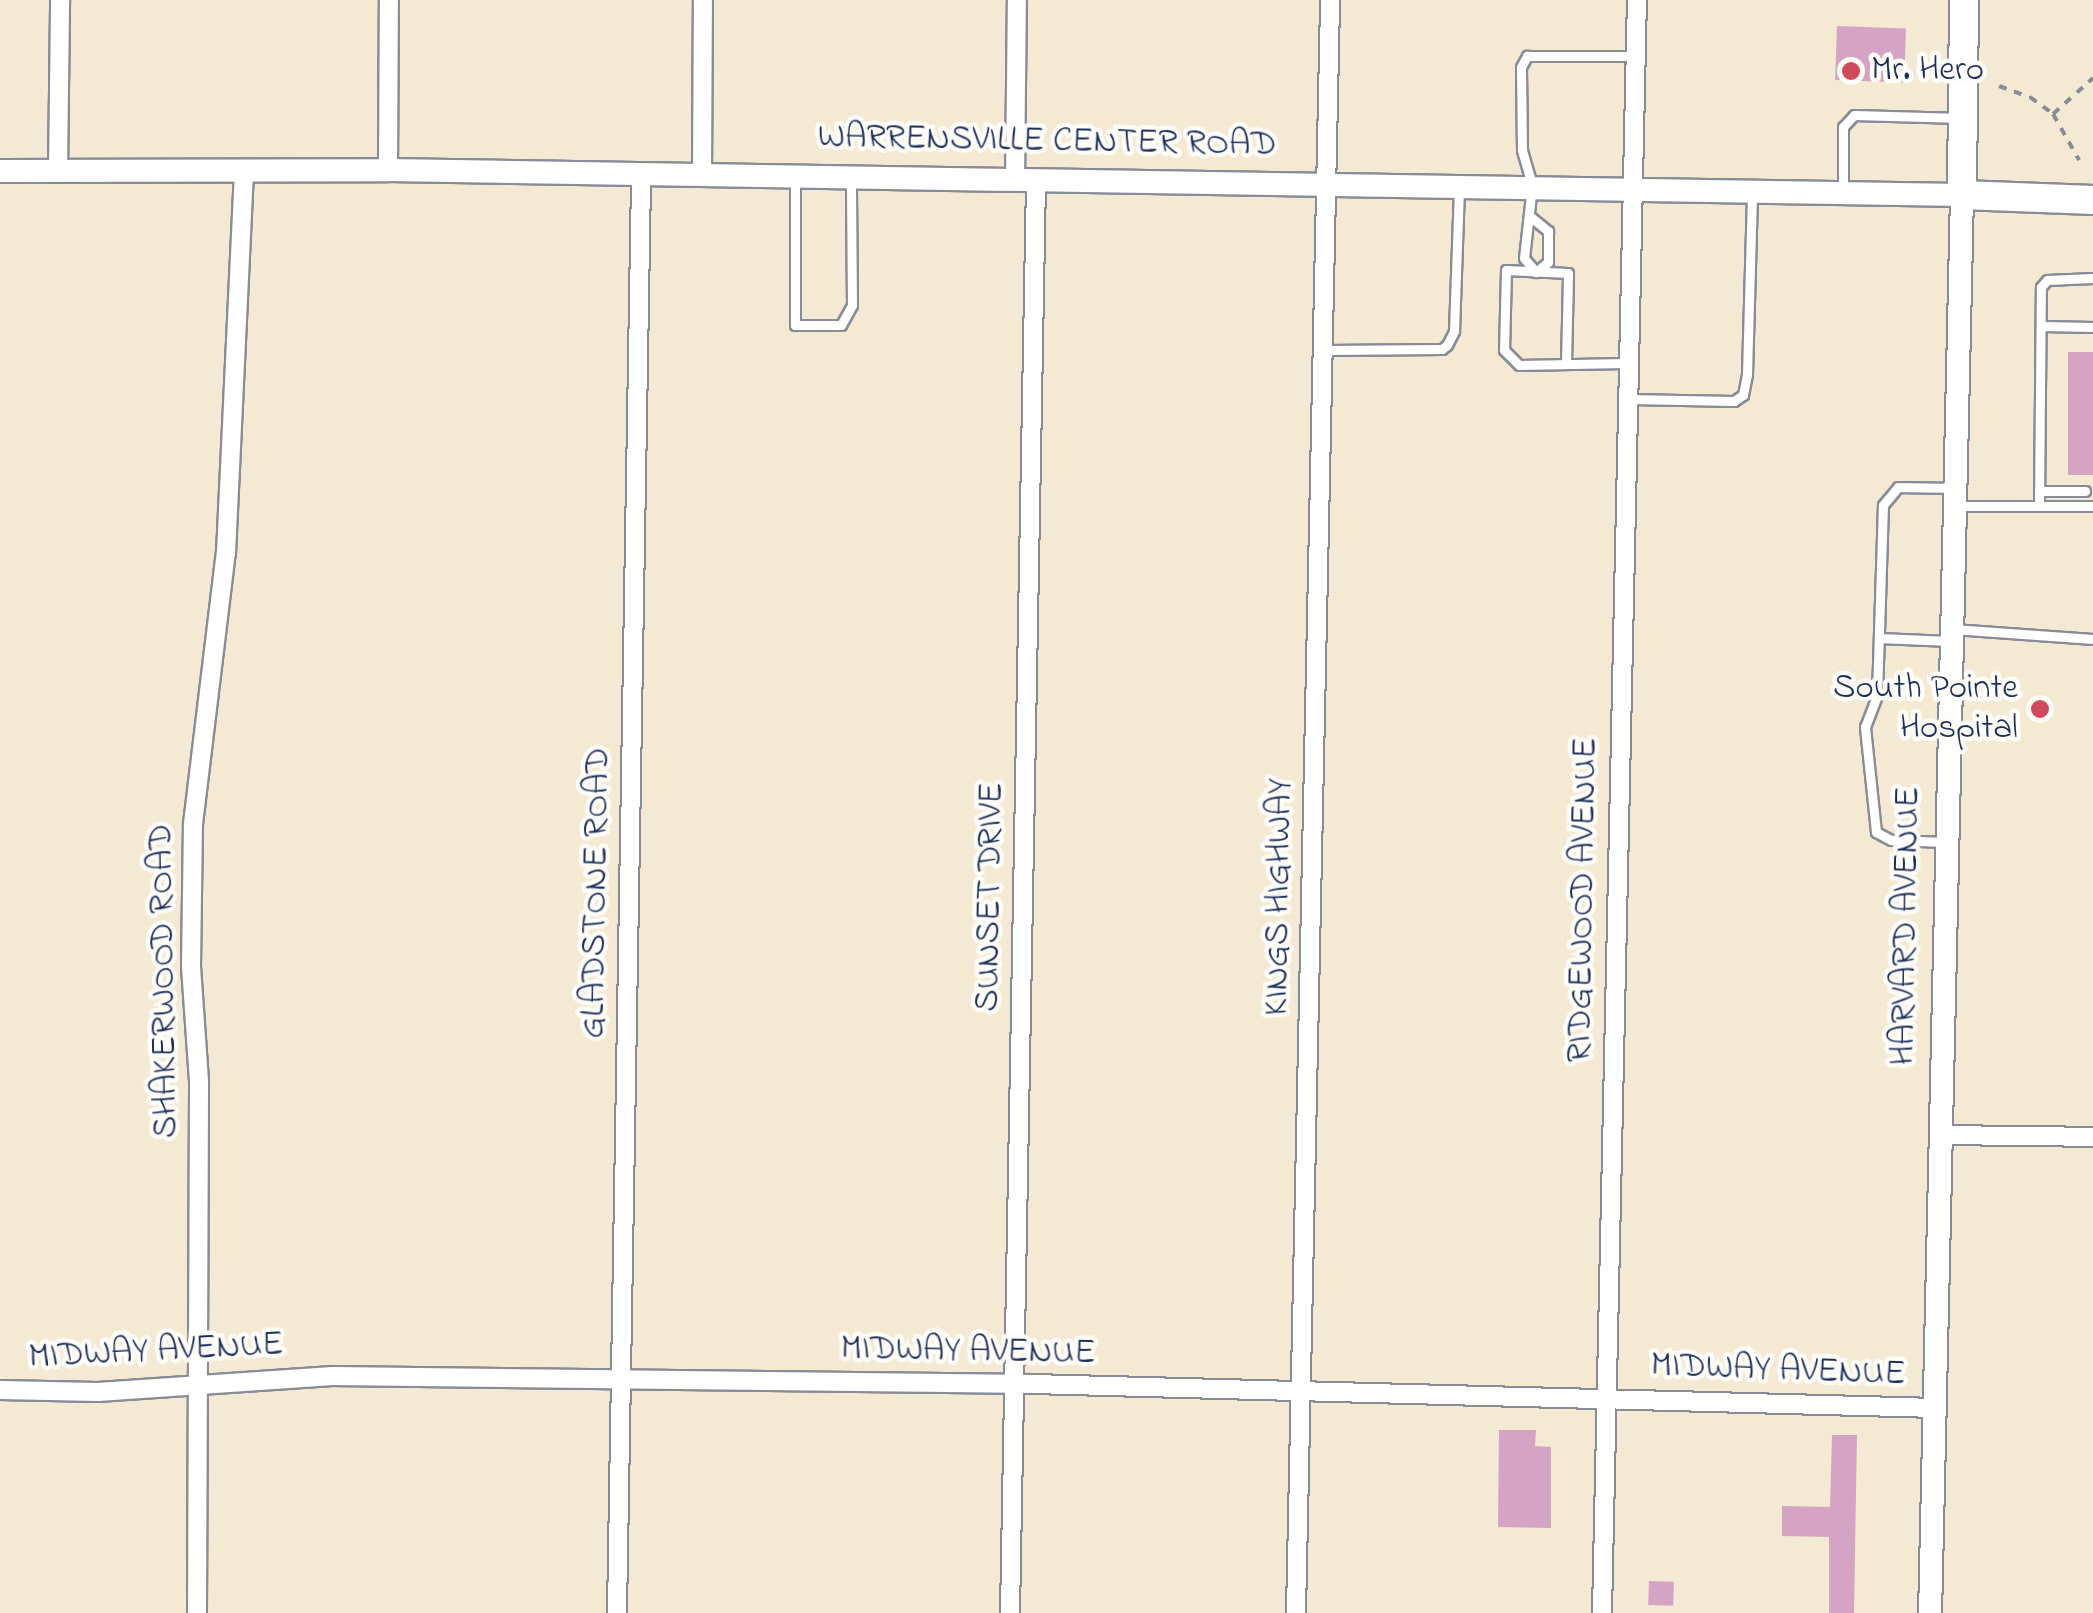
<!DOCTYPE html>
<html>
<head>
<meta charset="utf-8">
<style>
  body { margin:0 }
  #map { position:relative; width:2093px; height:1613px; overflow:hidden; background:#f4e9d2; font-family:"Indie Flower",sans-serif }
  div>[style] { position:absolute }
  .building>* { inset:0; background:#d5a4c4; transform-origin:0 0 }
  .path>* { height:4px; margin-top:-2px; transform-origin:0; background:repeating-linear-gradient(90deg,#888c98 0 8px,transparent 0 16px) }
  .roads { filter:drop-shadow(2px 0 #888c98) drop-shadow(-2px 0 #888c98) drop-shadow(0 2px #888c98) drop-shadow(0 -2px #888c98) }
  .service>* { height:9px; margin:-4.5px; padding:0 4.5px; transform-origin:4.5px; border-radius:4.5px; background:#fff }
  .minor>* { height:18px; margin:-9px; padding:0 9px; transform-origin:9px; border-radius:9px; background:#fff }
  .secondary>* { height:22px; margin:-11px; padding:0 11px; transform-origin:11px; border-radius:11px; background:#fff }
  .primary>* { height:28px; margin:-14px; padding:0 14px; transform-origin:14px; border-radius:14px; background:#fff }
  .dots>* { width:28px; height:28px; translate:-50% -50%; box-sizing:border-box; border:5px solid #fdfcf7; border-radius:50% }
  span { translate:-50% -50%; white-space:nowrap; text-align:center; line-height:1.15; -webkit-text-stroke:9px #fdfcf7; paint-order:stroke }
  .poi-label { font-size:35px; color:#1b2f5e }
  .left { translate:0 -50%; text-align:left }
  .right { translate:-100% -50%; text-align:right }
  .street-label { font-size:35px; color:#1b2f5e }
</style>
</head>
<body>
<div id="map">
  <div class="building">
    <i style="left:1837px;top:26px;width:69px;height:54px;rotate:2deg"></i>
    <i style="left:2068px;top:352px;width:25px;height:123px"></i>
    <i style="clip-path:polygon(1499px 1430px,1536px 1430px,1535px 1446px,1551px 1447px,1551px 1528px,1498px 1527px)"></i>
    <i style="clip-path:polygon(1832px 1435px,1857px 1435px,1854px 1613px,1829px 1613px,1829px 1537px,1782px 1536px,1782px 1506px,1830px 1507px)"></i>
    <i style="left:1649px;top:1581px;width:25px;height:24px;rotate:2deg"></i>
  </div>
  <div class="path">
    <i style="left:1999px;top:86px;width:33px;rotate:20deg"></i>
    <i style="left:2030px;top:97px;width:29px;rotate:36deg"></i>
    <i style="left:2053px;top:114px;width:53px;rotate:60.5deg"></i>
    <i style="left:2053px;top:114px;width:54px;rotate:-42deg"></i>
  </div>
  <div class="roads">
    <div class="service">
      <i style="left:795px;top:180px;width:145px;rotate:90deg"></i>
      <i style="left:795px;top:325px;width:46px"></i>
      <i style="left:841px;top:325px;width:23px;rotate:-61deg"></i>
      <i style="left:852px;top:305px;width:126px;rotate:-90.5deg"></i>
      <i style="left:1843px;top:191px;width:64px;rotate:-90deg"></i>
      <i style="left:1843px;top:127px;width:16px;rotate:-47deg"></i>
      <i style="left:1854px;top:115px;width:107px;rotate:1.6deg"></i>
      <i style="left:1532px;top:218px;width:21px;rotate:39deg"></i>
      <i style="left:1548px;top:231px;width:31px;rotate:90deg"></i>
      <i style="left:1548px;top:262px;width:16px;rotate:140deg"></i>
      <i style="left:1536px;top:272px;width:18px;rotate:-131deg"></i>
      <i style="left:1524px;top:258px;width:73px;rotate:-83.7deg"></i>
      <i style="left:1532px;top:185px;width:36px;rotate:-106deg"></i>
      <i style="left:1522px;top:150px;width:83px;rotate:-90.7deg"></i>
      <i style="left:1521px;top:67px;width:13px;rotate:-61deg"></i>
      <i style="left:1527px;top:56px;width:109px"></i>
      <i style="left:2041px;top:326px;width:52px;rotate:1.1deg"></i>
      <i style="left:1326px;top:350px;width:116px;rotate:-0.5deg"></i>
      <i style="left:1442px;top:349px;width:6px;rotate:-39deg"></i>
      <i style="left:1447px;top:345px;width:16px;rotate:-63deg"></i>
      <i style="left:1454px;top:331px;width:144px;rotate:-88deg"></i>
      <i style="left:1566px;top:364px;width:91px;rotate:-88.7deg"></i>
      <i style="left:1568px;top:273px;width:62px;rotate:-177.2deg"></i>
      <i style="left:1506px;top:270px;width:80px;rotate:91.4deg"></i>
      <i style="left:1504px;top:350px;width:21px;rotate:45deg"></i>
      <i style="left:1519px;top:365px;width:107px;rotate:-1.1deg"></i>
      <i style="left:1629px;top:399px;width:105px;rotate:1.1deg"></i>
      <i style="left:1734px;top:401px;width:11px;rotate:-34deg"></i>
      <i style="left:1743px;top:395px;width:21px;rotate:-79deg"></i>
      <i style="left:1747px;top:374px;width:182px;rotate:-88.4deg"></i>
      <i style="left:2039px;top:491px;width:46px"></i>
      <i style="left:1956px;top:506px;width:83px"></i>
      <i style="left:2039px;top:506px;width:219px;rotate:-89.5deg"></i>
      <i style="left:2041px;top:287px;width:9px;rotate:-49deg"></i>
      <i style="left:2047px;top:280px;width:46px;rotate:-2.5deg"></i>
      <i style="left:2039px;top:506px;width:54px"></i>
      <i style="left:1953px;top:629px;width:140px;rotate:4.1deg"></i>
      <i style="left:1879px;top:638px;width:71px;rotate:2.4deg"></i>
      <i style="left:1945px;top:842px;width:54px;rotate:-177.9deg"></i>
      <i style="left:1891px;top:840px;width:17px;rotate:-152deg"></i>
      <i style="left:1876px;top:832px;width:106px;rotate:-96deg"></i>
      <i style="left:1865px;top:727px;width:34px;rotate:-69deg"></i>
      <i style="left:1877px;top:695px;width:190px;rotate:-88.2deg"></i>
      <i style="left:1883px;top:505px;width:23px;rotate:-50deg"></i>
      <i style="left:1898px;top:487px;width:56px;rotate:1deg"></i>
    </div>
    <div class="minor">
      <i style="left:388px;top:170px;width:170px;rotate:-89.7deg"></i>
      <i style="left:58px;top:172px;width:172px;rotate:-89.3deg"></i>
      <i style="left:702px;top:175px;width:175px;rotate:-89.7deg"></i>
      <i style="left:1015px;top:181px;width:181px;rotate:-89.4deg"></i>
      <i style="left:1940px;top:1135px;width:153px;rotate:0.7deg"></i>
      <i style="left:0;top:1390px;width:98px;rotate:1.2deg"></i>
      <i style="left:98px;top:1392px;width:235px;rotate:-3.9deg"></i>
      <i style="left:332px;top:1376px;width:700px;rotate:0.65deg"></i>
      <i style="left:1032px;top:1384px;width:903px;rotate:1.52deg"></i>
      <i style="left:197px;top:1613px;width:532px;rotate:-89.78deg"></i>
      <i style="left:199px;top:1081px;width:115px;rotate:-94deg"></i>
      <i style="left:191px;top:966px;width:142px;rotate:-89.2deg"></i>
      <i style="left:193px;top:824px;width:273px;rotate:-83.1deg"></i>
      <i style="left:226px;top:553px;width:381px;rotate:-87.3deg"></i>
      <i style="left:617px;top:1613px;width:1439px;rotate:-89.04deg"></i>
      <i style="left:1010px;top:1613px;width:1432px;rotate:-88.96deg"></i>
      <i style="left:1296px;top:1613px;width:1613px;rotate:-88.79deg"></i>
      <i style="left:1602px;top:1613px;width:1613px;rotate:-88.76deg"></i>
    </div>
    <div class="secondary">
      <i style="left:0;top:171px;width:388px;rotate:-0.1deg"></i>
      <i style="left:388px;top:170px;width:1574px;rotate:0.91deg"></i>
      <i style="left:1962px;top:195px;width:1418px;rotate:91.29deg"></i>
    </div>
    <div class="primary">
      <i style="left:1964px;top:0;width:195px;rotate:90.6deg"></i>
      <i style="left:1962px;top:195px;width:131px;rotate:2.2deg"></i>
    </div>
  </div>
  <div class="dots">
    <i style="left:1851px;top:71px;background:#d1495b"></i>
    <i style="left:2040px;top:709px;background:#d1495b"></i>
  </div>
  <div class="poi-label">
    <span class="left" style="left:1871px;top:71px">Mr. Hero</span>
    <span class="right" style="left:2018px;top:709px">South Pointe<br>Hospital</span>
  </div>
  <div class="street-label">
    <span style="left:1047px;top:142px;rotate:1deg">WARRENSVILLE CENTER ROAD</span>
    <span style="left:597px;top:893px;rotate:-89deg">GLADSTONE ROAD</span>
    <span style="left:991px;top:897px;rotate:-89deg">SUNSET DRIVE</span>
    <span style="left:1280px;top:897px;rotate:-89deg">KINGS HIGHWAY</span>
    <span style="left:1584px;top:900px;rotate:-89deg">RIDGEWOOD AVENUE</span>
    <span style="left:1907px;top:926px;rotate:-89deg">HARVARD AVENUE</span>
    <span style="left:165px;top:981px;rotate:-91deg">SHAKERWOOD ROAD</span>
    <span style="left:156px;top:1352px;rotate:-3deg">MIDWAY AVENUE</span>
    <span style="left:968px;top:1352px;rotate:1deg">MIDWAY AVENUE</span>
    <span style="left:1778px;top:1371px;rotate:2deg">MIDWAY AVENUE</span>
  </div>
</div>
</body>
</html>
